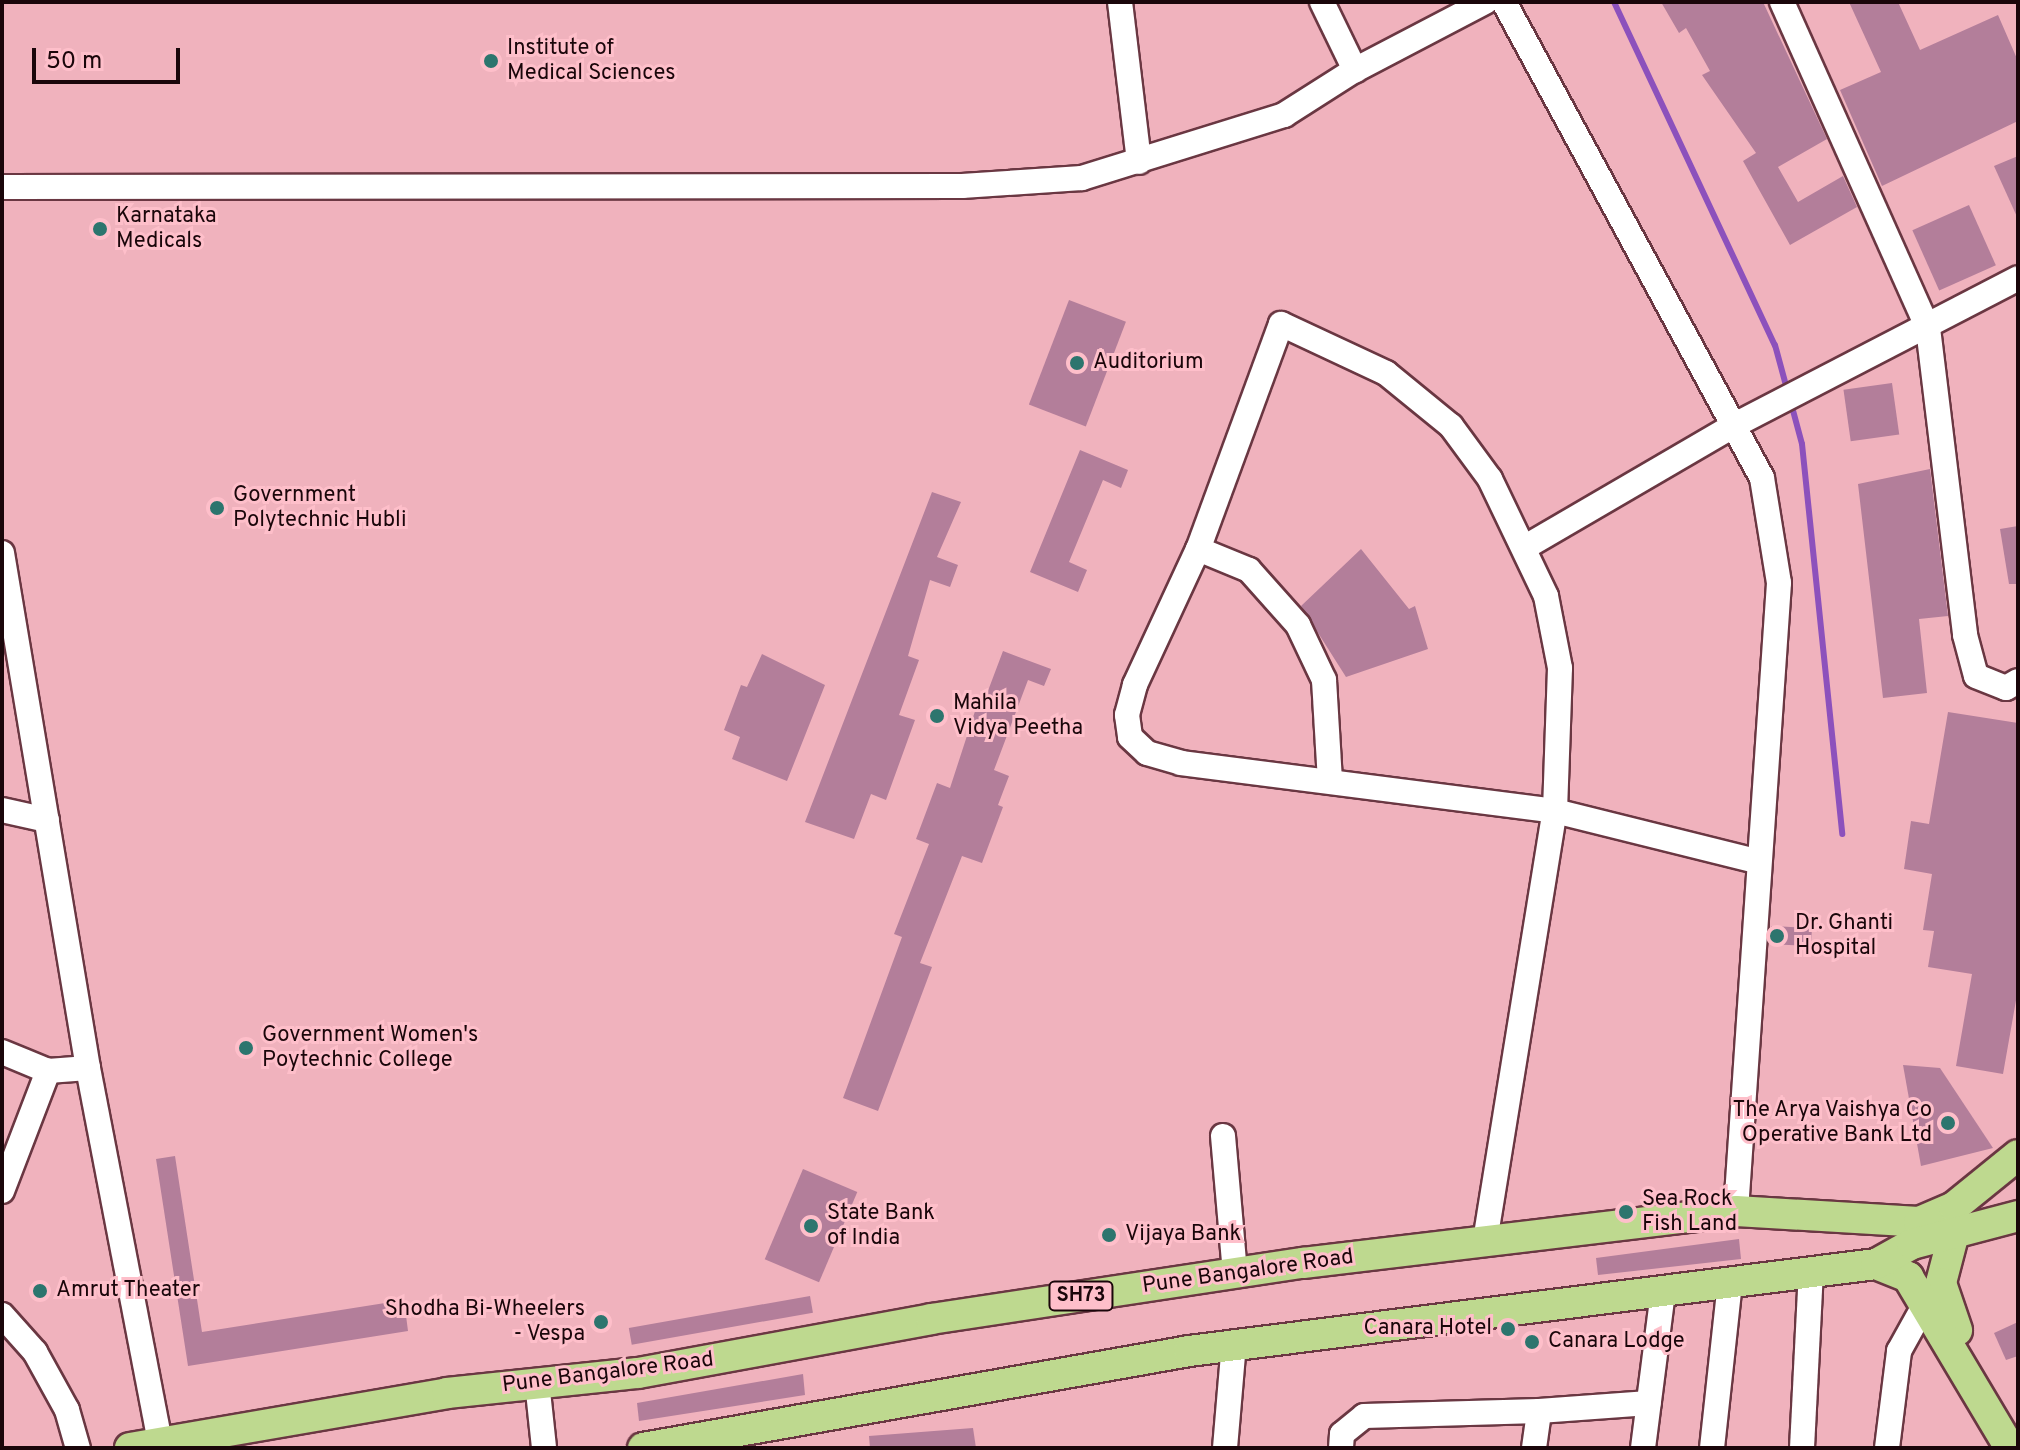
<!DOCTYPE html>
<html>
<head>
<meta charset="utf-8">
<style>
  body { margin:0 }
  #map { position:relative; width:2020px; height:1450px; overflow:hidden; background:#f0b2bd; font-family:Overpass,sans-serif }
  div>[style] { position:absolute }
  .stream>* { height:6px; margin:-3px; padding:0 3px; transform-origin:3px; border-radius:3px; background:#8c51bc }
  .building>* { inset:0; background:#b37e9a; transform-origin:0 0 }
  .roads { filter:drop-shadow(2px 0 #6a3742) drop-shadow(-2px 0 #6a3742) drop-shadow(0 2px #6a3742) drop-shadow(0 -2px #6a3742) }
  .minor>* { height:24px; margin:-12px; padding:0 12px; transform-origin:12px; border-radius:12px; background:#fff }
  .major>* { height:30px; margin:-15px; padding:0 15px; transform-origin:15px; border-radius:15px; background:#bed98f }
  .dots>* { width:22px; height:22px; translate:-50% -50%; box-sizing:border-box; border:4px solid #febfca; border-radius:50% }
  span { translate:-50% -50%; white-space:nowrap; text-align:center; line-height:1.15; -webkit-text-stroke:6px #febfca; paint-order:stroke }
  .shield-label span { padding:2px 6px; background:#febfca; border:2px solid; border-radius:6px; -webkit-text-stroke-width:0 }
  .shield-label { font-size:20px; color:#1a060a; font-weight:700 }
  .poi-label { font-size:22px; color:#1a060a }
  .left { translate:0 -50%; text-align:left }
  .right { translate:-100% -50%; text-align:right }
  .street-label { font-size:22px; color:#1a060a }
  .frame { position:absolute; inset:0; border:4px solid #1a060a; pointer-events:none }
  .scale { position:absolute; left:32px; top:48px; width:148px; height:36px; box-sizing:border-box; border:4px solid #1a060a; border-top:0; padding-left:10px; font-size:24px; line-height:28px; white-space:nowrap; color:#1a060a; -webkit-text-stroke:6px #febfca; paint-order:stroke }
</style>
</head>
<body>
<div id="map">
  <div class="stream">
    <i style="left:1614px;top:2px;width:379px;rotate:64.9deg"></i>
    <i style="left:1775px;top:345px;width:50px;rotate:74.8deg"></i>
    <i style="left:1791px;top:403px;width:42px;rotate:75deg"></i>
    <i style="left:1802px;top:444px;width:392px;rotate:84.1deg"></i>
  </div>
  <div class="building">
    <i style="clip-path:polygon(1661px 2px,1763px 2px,1827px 139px,1778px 167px,1798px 202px,1843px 176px,1857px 207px,1790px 245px,1743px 161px,1756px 153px,1702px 75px,1710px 71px,1686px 28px,1679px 33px)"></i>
    <i style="clip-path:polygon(1849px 2px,1898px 2px,1920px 50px,1998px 15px,2018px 61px,2018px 121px,1882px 186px,1840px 90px,1881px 72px)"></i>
    <i style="clip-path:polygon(2018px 156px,2018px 219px,1994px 166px)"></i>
    <i style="left:1969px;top:205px;width:66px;height:62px;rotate:66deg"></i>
    <i style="left:1069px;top:300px;width:61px;height:112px;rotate:21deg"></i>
    <i style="left:1892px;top:383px;width:52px;height:49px;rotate:82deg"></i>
    <i style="clip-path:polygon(1080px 450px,1128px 470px,1121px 488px,1103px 480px,1069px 562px,1087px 570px,1078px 592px,1030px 572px)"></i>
    <i style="clip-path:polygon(1930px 469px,1948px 616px,1919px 619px,1927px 693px,1883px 698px,1858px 484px)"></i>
    <i style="clip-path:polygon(932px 492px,961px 502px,937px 557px,958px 565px,950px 587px,930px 580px,908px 656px,919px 660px,899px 715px,915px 720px,886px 800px,871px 794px,854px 839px,805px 822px)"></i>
    <i style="clip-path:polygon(2018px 526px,2018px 584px,2009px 584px,2000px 529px)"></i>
    <i style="clip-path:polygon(1361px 549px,1409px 609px,1415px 606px,1428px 649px,1346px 677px,1301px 606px)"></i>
    <i style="clip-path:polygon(1003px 651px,1051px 669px,1044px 686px,1028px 680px,994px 770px,1009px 776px,998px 805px,1003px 807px,982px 863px,962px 856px,920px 963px,932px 967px,878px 1111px,843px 1098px,902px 937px,894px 934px,929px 844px,916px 839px,937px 783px,950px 788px,978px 702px,983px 704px)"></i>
    <i style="clip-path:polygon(762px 654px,825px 685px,787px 781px,732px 759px,740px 737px,724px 730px,741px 685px,747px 687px)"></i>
    <i style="clip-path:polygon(1948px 712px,2018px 723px,2018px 989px,2003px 1074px,1956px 1066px,1972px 974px,1928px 967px,1934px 931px,1923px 930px,1932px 874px,1904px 869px,1911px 821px,1929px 824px)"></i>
    <i style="left:1771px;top:926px;width:41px;height:18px;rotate:3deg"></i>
    <i style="clip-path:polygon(1903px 1065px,1940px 1068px,1993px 1148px,1921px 1166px)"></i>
    <i style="clip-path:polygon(175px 1156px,202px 1332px,404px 1300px,408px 1331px,188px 1366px,156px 1159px)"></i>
    <i style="left:803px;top:1169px;width:59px;height:98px;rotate:23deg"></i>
    <i style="clip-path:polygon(1739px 1239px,1741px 1259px,1598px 1275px,1596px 1258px)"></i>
    <i style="left:810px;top:1296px;width:17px;height:184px;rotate:80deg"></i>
    <i style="clip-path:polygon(2018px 1322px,2018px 1356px,2006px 1360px,1994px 1333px)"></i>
    <i style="clip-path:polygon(803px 1374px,805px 1395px,639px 1421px,637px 1403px)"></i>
    <i style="clip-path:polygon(973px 1428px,976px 1448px,870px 1448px,869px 1436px)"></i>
  </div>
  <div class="roads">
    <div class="minor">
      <i style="left:1120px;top:2px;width:161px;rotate:83.2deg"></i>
      <i style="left:1322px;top:2px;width:76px;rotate:64.1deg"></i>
      <i style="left:1504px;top:2px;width:541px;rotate:61.54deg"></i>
      <i style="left:1762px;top:478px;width:106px;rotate:80.8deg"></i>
      <i style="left:1779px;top:583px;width:629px;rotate:93.92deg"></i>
      <i style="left:1782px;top:2px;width:357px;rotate:65.9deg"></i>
      <i style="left:1928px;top:328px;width:309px;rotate:83.1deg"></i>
      <i style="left:1965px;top:635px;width:42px;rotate:75deg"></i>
      <i style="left:1976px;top:676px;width:32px;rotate:22deg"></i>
      <i style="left:2006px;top:688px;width:14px;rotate:-30deg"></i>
      <i style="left:2px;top:187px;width:960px;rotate:-0.06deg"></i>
      <i style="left:962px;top:186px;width:120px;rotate:-3.8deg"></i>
      <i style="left:1082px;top:178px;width:212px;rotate:-17.3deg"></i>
      <i style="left:1284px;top:115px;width:84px;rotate:-32.4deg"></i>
      <i style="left:1355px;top:70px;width:147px;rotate:-27.6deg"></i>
      <i style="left:1527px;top:546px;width:238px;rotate:-30.2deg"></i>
      <i style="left:1733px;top:426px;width:321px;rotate:-27.4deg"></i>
      <i style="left:1198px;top:549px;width:55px;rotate:22.4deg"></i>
      <i style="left:1249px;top:570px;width:74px;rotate:48.3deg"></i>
      <i style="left:1298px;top:625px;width:61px;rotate:64.7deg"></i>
      <i style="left:1324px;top:680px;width:100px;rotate:86.6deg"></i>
      <i style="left:2px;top:553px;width:522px;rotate:80.52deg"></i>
      <i style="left:88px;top:1068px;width:381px;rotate:79.1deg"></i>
      <i style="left:2px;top:810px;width:46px;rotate:12.5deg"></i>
      <i style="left:2px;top:1052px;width:50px;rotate:22.4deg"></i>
      <i style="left:48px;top:1071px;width:40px;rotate:-4.3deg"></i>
      <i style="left:1223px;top:1136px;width:139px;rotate:85deg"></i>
      <i style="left:2px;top:1191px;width:129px;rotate:-69deg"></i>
      <i style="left:1485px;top:1241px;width:436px;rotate:-80.8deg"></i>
      <i style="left:1555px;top:811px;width:143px;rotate:-88deg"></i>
      <i style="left:1560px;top:668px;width:73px;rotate:-101deg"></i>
      <i style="left:1546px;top:596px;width:130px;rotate:-115.6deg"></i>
      <i style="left:1490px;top:479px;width:66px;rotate:-126.3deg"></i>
      <i style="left:1451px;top:426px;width:84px;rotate:-140.8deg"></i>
      <i style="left:1386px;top:373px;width:116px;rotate:-155deg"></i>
      <i style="left:1281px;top:324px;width:240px;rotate:110.2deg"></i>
      <i style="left:1198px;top:549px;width:150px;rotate:114.9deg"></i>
      <i style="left:1135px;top:685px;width:31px;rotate:105deg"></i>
      <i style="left:1127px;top:715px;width:22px;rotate:82deg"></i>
      <i style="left:1130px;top:737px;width:23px;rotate:43deg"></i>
      <i style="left:1147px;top:753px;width:35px;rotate:16deg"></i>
      <i style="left:1181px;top:763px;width:377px;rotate:7.3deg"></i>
      <i style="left:1555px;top:811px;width:207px;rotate:14deg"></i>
      <i style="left:2px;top:1315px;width:50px;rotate:48.3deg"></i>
      <i style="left:35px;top:1352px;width:66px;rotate:61.1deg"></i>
      <i style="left:67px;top:1410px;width:40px;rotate:74deg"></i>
      <i style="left:537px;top:1382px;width:66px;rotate:83.9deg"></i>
      <i style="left:1225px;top:1448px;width:104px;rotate:-85.1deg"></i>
      <i style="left:1341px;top:1448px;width:14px;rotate:-86deg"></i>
      <i style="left:1342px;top:1434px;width:28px;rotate:-39deg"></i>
      <i style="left:1364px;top:1416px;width:175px;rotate:-1.6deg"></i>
      <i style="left:1534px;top:1448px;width:37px;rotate:-82deg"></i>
      <i style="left:1539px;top:1411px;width:110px;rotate:-4.2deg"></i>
      <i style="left:1643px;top:1448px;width:157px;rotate:-82.7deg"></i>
      <i style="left:1712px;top:1448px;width:166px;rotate:-83.8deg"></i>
      <i style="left:1802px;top:1448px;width:175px;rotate:-87.1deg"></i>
      <i style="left:1887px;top:1448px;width:98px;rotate:-82.9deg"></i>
      <i style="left:1899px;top:1351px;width:54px;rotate:-61deg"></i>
    </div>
    <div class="major">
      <i style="left:1954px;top:1233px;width:52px;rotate:104.6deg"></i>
      <i style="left:1941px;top:1283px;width:50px;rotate:71.2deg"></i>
      <i style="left:1876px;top:1264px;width:35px;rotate:22deg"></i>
      <i style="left:1908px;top:1277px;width:199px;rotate:59.2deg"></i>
      <i style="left:130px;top:1448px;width:322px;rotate:-9.8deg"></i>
      <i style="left:447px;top:1393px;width:192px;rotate:-6deg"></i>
      <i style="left:638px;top:1373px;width:298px;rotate:-10.4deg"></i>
      <i style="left:931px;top:1319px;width:376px;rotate:-8.6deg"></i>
      <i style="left:1303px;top:1263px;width:436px;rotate:-6.8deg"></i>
      <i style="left:1736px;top:1211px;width:183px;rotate:3.4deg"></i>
      <i style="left:1919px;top:1222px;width:38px;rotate:-23deg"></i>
      <i style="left:1954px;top:1207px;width:82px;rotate:-39.1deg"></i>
      <i style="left:643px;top:1448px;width:555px;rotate:-10.07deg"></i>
      <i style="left:1189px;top:1351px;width:692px;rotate:-7.22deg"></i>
      <i style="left:1876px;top:1264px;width:41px;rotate:-29.1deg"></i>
      <i style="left:1912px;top:1244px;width:110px;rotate:-14.8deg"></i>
    </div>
  </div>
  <div class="dots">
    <i style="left:491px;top:61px;background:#2d756e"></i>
    <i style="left:100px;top:229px;background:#2d756e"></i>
    <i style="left:1077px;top:363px;background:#2d756e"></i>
    <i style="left:217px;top:508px;background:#2d756e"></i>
    <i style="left:937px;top:716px;background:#2d756e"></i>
    <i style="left:1777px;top:936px;background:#2d756e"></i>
    <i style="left:246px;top:1048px;background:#2d756e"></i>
    <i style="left:1948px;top:1123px;background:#2d756e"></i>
    <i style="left:1626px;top:1212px;background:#2d756e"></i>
    <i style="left:811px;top:1226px;background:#2d756e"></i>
    <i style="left:1109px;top:1235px;background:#2d756e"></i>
    <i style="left:40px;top:1291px;background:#2d756e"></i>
    <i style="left:601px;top:1322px;background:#2d756e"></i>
    <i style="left:1508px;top:1329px;background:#2d756e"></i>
    <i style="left:1532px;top:1342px;background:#2d756e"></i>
  </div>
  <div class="shield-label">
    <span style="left:1081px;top:1296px">SH73</span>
  </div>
  <div class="poi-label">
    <span class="left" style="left:507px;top:61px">Institute of<br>Medical Sciences</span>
    <span class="left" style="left:116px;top:229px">Karnataka<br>Medicals</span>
    <span class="left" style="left:1093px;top:363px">Auditorium</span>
    <span class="left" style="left:233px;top:508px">Government<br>Polytechnic Hubli</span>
    <span class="left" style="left:953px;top:716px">Mahila<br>Vidya Peetha</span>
    <span class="left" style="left:1795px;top:936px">Dr. Ghanti<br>Hospital</span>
    <span class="left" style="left:262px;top:1048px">Government Women's<br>Poytechnic College</span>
    <span class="right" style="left:1932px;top:1123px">The Arya Vaishya Co<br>Operative Bank Ltd</span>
    <span class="left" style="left:1642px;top:1212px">Sea Rock<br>Fish Land</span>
    <span class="left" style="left:827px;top:1226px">State Bank<br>of India</span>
    <span class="left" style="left:1125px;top:1235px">Vijaya Bank</span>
    <span class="left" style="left:56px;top:1291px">Amrut Theater</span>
    <span class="right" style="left:585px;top:1322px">Shodha Bi-Wheelers<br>- Vespa</span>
    <span class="right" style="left:1492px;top:1329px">Canara Hotel</span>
    <span class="left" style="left:1548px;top:1342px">Canara Lodge</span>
  </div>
  <div class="street-label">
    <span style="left:1248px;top:1272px;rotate:-8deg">Pune Bangalore Road</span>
    <span style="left:608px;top:1373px;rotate:-7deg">Pune Bangalore Road</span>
  </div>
  <div class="frame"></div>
  <div class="scale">50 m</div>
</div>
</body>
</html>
